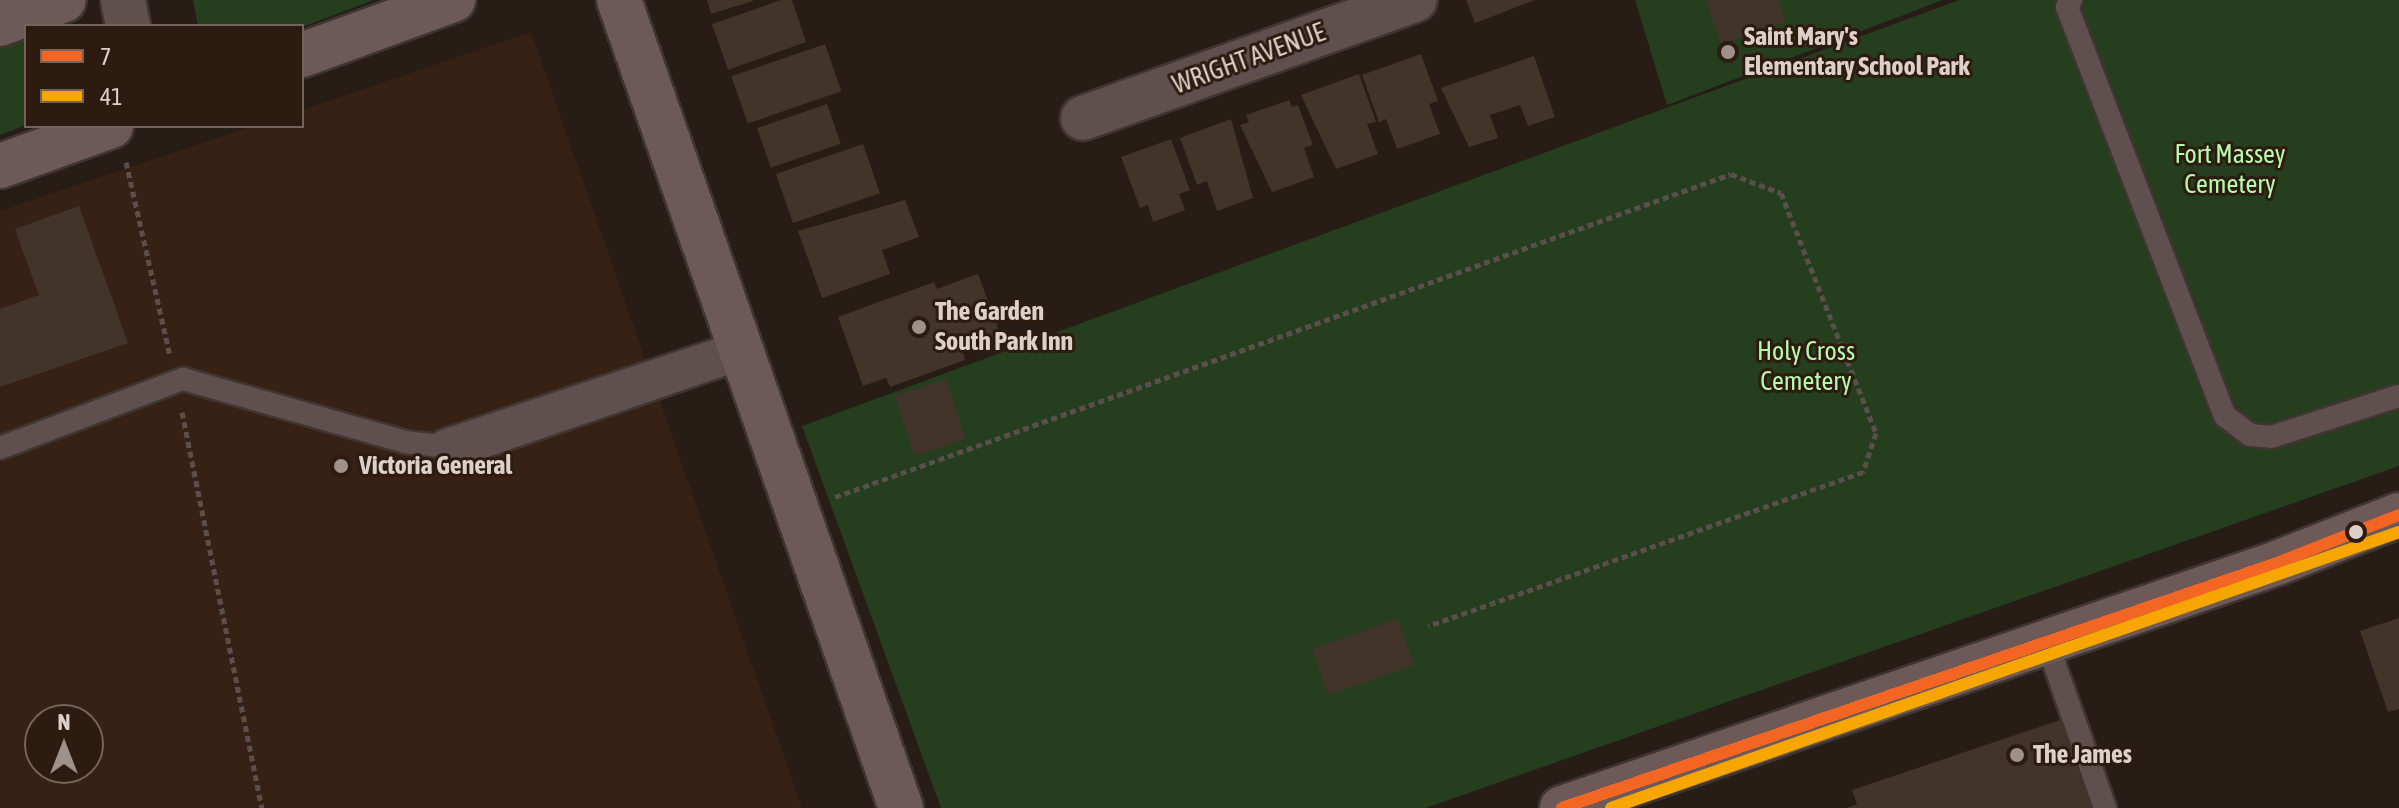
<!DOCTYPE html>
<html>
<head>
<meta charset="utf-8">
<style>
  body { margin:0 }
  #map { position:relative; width:2399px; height:808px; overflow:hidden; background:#271c16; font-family:"Asap Condensed",sans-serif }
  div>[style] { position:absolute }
  .built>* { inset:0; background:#372114 }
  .green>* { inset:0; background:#243e1e }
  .building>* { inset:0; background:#43342a; transform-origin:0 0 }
  .path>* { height:5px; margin-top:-2.5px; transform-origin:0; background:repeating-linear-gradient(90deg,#5b4e4c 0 6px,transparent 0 10px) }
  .roads { filter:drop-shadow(2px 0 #3f3631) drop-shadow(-2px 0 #3f3631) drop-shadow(0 2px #3f3631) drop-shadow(0 -2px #3f3631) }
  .lane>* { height:22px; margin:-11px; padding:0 11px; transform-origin:11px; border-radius:11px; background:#604f4f }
  .street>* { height:44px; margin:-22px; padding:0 22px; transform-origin:22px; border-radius:22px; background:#604f4f }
  .secondary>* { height:44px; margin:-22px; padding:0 22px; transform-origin:22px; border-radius:22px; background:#6e5959 }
  .bus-1>* { height:12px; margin:-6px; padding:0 6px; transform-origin:6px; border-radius:6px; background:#f26522 }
  .bus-2>* { height:12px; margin:-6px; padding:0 6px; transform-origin:6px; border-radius:6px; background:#f7a600 }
  .dots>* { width:22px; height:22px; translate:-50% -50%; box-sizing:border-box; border:4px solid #2d1b10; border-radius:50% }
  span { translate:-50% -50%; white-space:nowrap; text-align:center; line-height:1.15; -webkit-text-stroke:6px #2d1b10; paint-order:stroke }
  .poi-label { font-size:26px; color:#ddd0c9; font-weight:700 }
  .left { translate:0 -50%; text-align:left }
  .street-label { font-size:26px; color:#ddd0c9 }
  .park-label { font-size:26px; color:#b5f9ac }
  .legend { position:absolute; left:24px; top:24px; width:280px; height:104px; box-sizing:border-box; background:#2d1b10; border:2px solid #73635a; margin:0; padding:10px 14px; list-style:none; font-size:24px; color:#ddd0c9 }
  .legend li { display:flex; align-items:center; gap:16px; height:40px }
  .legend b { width:40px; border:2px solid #73635a }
  .north { position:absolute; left:24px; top:704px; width:80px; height:80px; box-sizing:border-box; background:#2d1b10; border:2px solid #73635a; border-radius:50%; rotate:0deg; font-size:22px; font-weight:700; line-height:32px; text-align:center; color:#ddd0c9 }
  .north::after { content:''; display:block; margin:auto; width:28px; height:36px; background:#9d918a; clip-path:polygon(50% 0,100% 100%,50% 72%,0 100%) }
</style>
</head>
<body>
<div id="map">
  <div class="built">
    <i style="clip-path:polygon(evenodd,531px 32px,802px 808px,0 808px,0 211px,253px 126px,302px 126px,302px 110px,531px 32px,40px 720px,88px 720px,88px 768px,40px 768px,40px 720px)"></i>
  </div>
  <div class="green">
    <i style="clip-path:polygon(193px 0,374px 0,302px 27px,198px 26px)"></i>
    <i style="clip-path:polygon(1635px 0,1943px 0,1667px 105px)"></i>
    <i style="clip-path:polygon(1959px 0,2399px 0,2399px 466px,1426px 808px,941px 808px,802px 426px)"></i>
    <i style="clip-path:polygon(26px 34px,26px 125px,0 135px,0 43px)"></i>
  </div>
  <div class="building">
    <i style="clip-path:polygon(707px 0,753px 0,753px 1px,711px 14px)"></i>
    <i style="clip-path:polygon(781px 0,792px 0,806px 42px,728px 70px,712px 24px)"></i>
    <i style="clip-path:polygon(1466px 0,1535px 0,1475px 23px)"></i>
    <i style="clip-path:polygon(1706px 0,1778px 0,1786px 22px,1721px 44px)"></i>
    <i style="left:825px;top:44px;width:50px;height:99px;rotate:71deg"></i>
    <i style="clip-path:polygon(1421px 54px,1438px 101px,1429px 104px,1440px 134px,1397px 149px,1386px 119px,1379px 122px,1362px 75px)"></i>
    <i style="clip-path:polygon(1534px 56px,1555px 117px,1528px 126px,1520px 105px,1490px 115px,1498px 138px,1469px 147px,1441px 88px)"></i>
    <i style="clip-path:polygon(1359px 74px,1376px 122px,1367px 124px,1378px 154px,1336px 169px,1301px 95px)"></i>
    <i style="clip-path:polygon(1289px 100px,1292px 107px,1298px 105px,1313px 145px,1304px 148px,1314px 177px,1272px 192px,1240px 125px,1249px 122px,1246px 115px)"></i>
    <i style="left:827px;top:104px;width:42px;height:74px;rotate:71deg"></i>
    <i style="clip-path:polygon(1231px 119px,1253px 198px,1217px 211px,1207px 181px,1197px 185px,1180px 138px)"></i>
    <i style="clip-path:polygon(1171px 139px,1190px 190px,1179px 194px,1185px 210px,1153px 222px,1148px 205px,1140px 208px,1121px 157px)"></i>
    <i style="left:863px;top:144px;width:52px;height:92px;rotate:71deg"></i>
    <i style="clip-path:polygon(905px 200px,919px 237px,882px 250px,890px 274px,822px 298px,798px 231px)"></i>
    <i style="clip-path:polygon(79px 206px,128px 343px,0 387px,0 309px,39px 295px,15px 229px)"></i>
    <i style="clip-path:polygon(978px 274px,1001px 336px,962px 350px,965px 360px,890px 387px,886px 378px,863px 386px,838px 317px,934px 282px,937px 289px)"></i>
    <i style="left:946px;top:379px;width:63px;height:54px;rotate:72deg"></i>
    <i style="clip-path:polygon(2399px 618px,2399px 709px,2388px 712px,2360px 631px)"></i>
    <i style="left:1398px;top:619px;width:49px;height:91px;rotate:71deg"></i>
    <i style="clip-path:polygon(2063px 719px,2094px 808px,1847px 808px,1857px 804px,1852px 790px)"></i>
  </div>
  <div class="path">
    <i style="left:126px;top:162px;width:198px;rotate:77.2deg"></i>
    <i style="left:182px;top:412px;width:404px;rotate:78.6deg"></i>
    <i style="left:835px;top:497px;width:952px;rotate:-19.82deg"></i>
    <i style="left:1731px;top:174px;width:53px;rotate:20.8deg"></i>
    <i style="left:1781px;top:193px;width:258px;rotate:68.4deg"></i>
    <i style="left:1876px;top:433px;width:41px;rotate:108.4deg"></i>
    <i style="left:1863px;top:472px;width:461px;rotate:160.5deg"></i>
  </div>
  <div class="roads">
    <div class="lane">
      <i style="left:2071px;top:0;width:8px;rotate:120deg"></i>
      <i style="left:2067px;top:7px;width:438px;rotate:68.9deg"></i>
      <i style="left:2225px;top:416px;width:31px;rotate:37deg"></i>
      <i style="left:2250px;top:435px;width:21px;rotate:5deg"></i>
      <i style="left:2271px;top:437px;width:134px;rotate:-17.8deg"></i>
      <i style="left:443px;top:441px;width:314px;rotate:-18.4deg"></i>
      <i style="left:0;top:448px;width:196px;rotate:-20.7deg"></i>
      <i style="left:183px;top:379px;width:231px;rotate:15.8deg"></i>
      <i style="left:405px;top:442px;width:69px;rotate:6.6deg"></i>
      <i style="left:474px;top:450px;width:287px;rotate:-18.9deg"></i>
      <i style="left:2047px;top:643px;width:175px;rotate:70.6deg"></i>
    </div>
    <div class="street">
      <i style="left:123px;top:0;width:26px;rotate:79deg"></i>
      <i style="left:1083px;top:118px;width:352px;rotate:-19.6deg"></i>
    </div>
    <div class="secondary">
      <i style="left:619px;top:0;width:856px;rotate:70.76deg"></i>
      <i style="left:0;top:24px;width:68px;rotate:-20.6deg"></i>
      <i style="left:302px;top:55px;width:161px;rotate:-20deg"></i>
      <i style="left:0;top:166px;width:118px;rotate:-19.8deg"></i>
      <i style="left:1562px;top:808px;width:756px;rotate:-18.91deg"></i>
      <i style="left:2277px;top:563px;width:131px;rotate:-21.5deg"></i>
    </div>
  </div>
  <div class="bus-1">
    <i style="left:1562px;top:808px;width:756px;rotate:-18.91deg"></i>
    <i style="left:2277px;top:563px;width:131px;rotate:-21.5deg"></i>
  </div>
  <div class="bus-2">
    <i style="left:1611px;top:808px;width:835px;rotate:-19.3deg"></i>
  </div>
  <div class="dots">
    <i style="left:1728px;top:52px;background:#9d918a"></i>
    <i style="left:919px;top:327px;background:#9d918a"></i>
    <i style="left:341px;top:466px;background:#9d918a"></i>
    <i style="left:2356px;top:532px;background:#ddd0c9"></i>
    <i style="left:2017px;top:755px;background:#9d918a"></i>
  </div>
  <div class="poi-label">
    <span class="left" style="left:1744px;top:52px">Saint Mary's<br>Elementary School Park</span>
    <span class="left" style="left:935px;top:327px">The Garden<br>South Park Inn</span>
    <span class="left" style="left:359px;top:466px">Victoria General</span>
    <span class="left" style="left:2033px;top:755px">The James</span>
  </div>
  <div class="street-label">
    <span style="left:1249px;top:59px;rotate:-20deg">WRIGHT AVENUE</span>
  </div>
  <div class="park-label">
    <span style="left:2230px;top:170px">Fort Massey<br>Cemetery</span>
    <span style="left:1806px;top:367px">Holy Cross<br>Cemetery</span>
  </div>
  <ul class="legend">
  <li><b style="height:10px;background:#f26522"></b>7</li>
  <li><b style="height:10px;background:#f7a600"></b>41</li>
  </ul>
  <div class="north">N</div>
</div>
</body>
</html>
